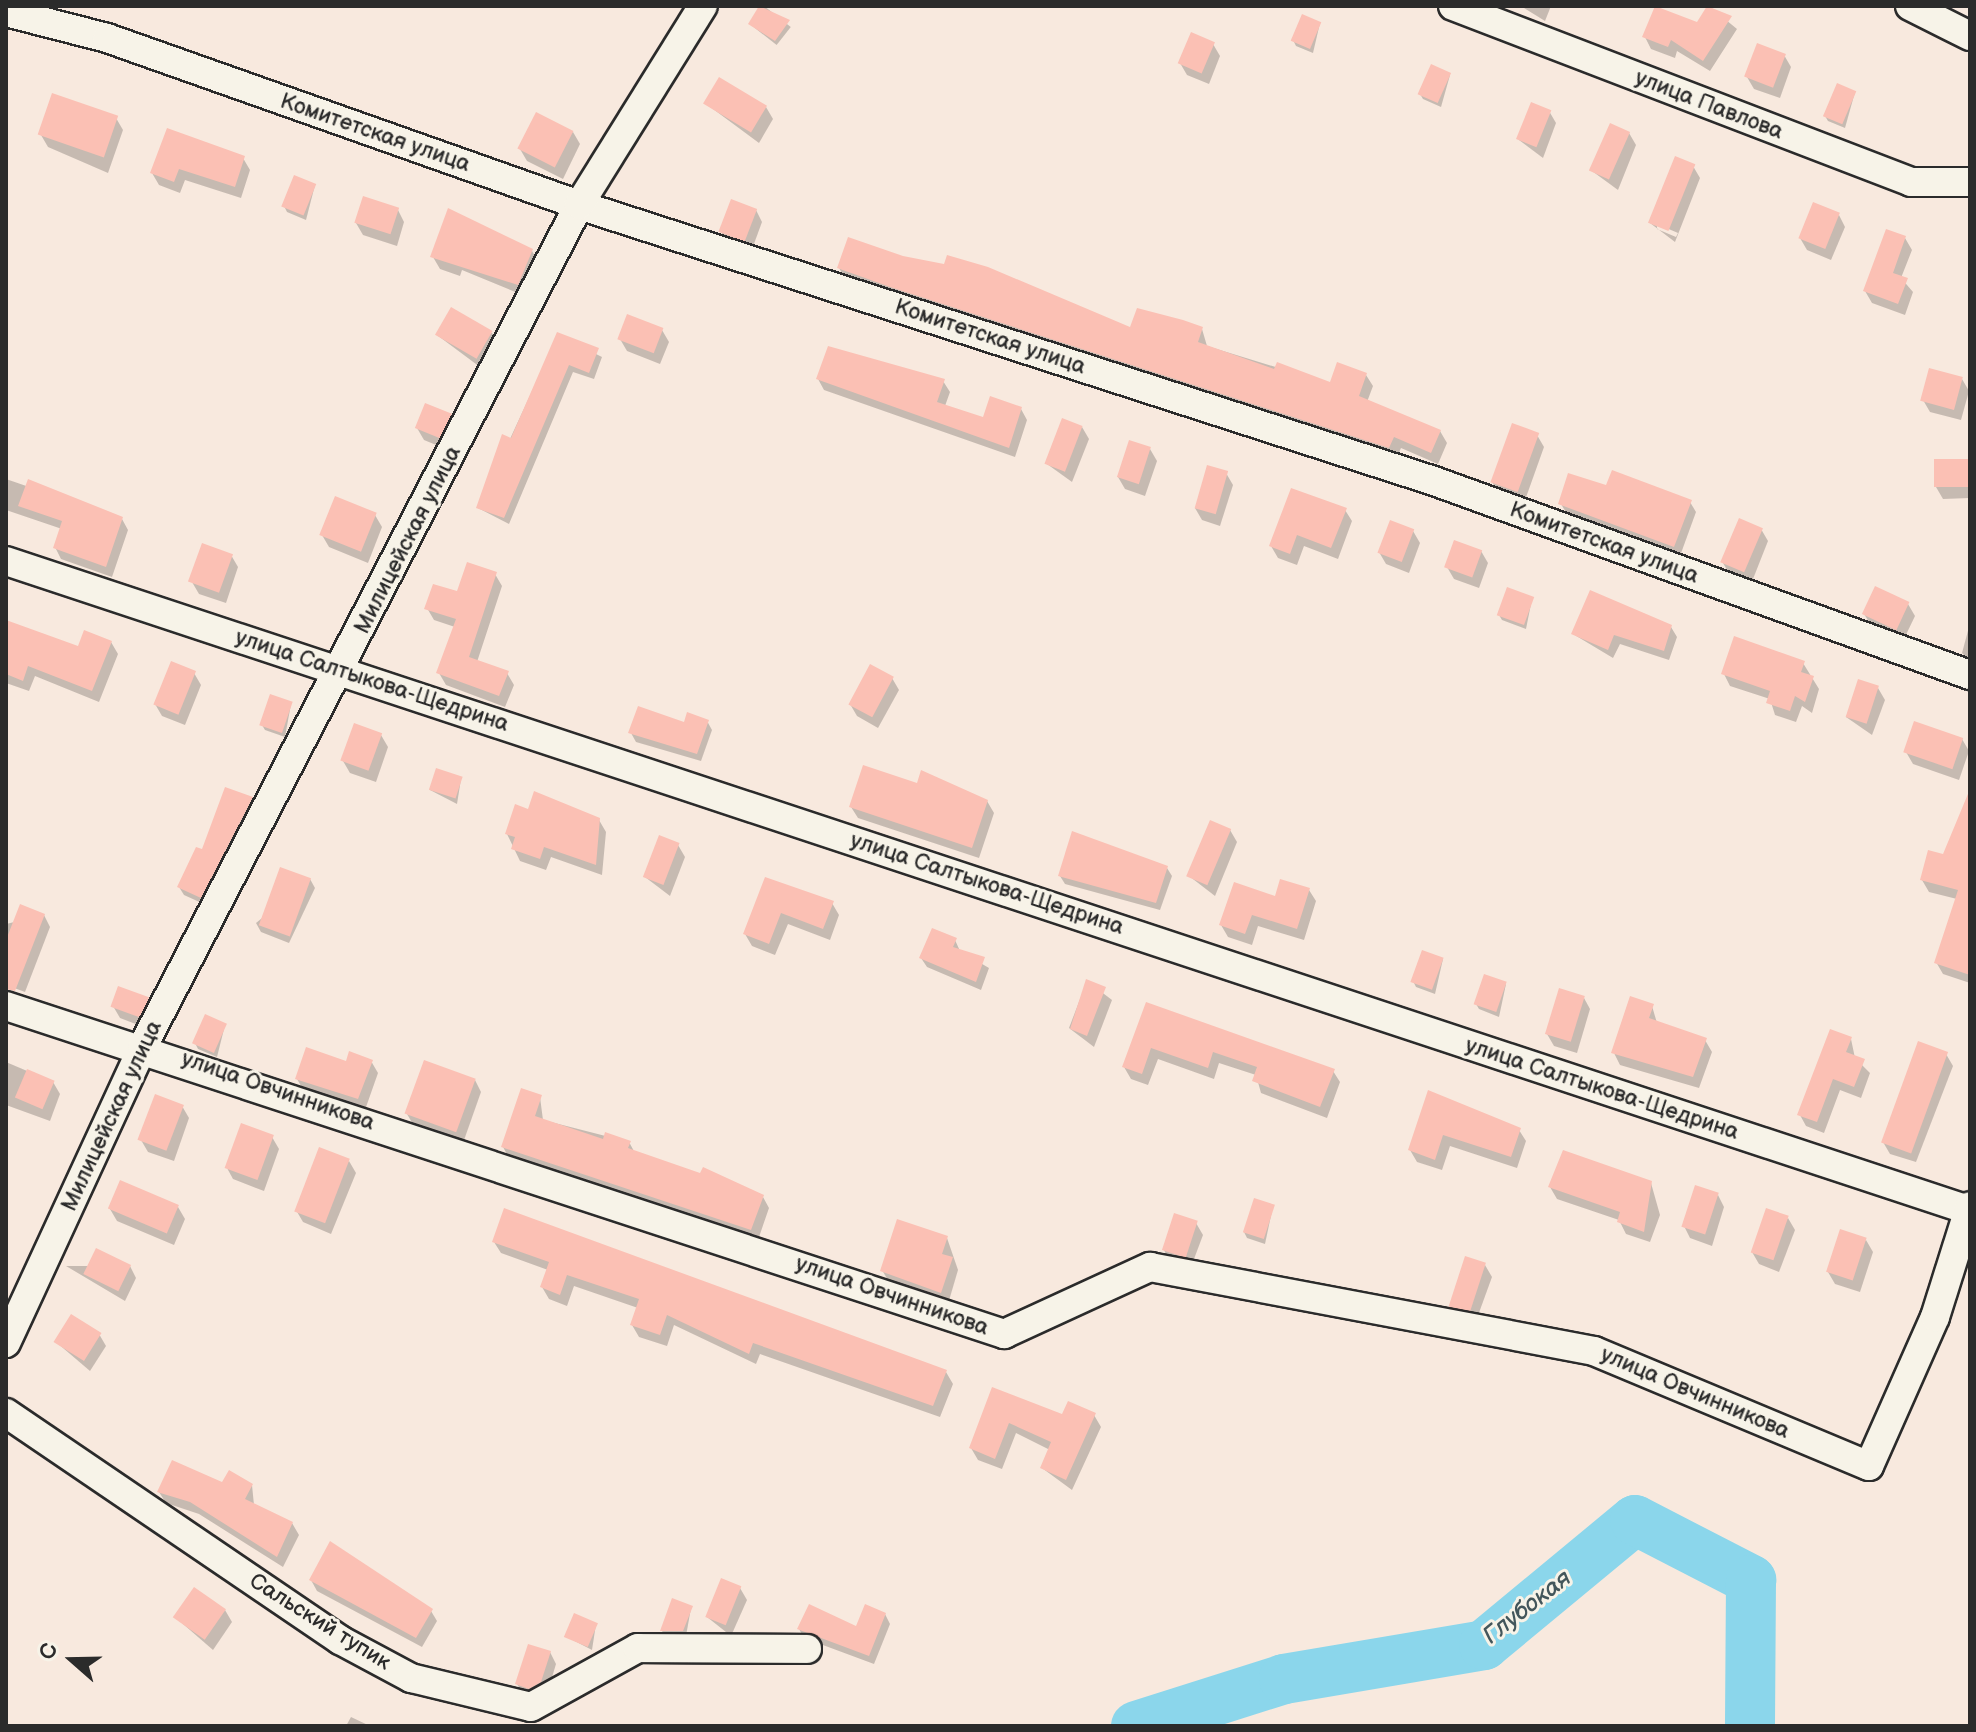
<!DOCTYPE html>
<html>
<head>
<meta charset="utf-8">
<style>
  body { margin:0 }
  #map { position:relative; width:1976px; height:1732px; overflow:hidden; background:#f8e9de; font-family:"Balsamiq Sans",sans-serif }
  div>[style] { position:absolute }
  .shadow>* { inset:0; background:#0003; transform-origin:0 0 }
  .river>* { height:50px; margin:-25px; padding:0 25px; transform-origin:25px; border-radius:25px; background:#8bd6eb }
  .building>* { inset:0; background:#fbc0b4; transform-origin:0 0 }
  .roads { filter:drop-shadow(2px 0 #2b2b2b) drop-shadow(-2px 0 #2b2b2b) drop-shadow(0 2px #2b2b2b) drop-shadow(0 -2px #2b2b2b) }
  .minor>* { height:28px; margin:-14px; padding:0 14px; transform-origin:14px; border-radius:14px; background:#f7f3e8 }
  span { translate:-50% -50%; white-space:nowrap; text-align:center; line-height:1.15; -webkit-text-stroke:6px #f7f3e8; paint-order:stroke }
  .street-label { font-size:22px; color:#2b2b2b }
  .water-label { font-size:24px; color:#43565b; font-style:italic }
  .frame { position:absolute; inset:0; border:8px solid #2b2b2b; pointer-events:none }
  .north { position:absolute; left:32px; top:1620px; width:80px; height:80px; -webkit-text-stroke:6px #f7f3e8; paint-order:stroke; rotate:290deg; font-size:22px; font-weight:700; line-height:32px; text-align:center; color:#2b2b2b }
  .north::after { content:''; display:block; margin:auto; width:28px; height:36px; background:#2b2b2b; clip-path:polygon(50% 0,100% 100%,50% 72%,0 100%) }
</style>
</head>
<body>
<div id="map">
  <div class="shadow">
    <i style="left:764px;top:6px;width:34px;height:23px;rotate:38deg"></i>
    <i style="clip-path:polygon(1521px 6px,1551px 6px,1545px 21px)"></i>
    <i style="clip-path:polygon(1709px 6px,1737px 29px,1710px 71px,1677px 51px,1675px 58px,1651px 49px,1645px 37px,1698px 24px)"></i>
    <i style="clip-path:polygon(1320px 23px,1313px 53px,1296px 46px,1293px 40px)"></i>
    <i style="clip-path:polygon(1213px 44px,1220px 56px,1209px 84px,1187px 75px,1180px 63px)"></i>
    <i style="clip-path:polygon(1784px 55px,1791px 67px,1780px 98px,1754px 89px,1747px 77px)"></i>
    <i style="clip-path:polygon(1450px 75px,1441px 107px,1423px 99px,1420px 94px)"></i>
    <i style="clip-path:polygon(1855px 92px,1845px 128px,1828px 121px,1825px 116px)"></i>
    <i style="clip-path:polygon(705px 103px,766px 107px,773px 119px,759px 143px)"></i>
    <i style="clip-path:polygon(1549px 111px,1556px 123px,1543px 158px,1519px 140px)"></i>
    <i style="clip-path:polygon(116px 118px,123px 130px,108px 173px,48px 147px,41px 135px)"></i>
    <i style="clip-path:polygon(573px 132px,580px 144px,563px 179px,527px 161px,520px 149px)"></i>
    <i style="clip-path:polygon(1629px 133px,1636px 145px,1618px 190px,1592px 171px)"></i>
    <i style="clip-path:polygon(243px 158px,250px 170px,241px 198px,185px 180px,180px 193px,159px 185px,152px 173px)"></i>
    <i style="clip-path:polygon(evenodd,1693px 166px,1700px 178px,1675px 242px,1650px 223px,1693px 166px,1657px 224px,1678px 233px,1676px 237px,1657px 229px,1657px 224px)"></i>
    <i style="clip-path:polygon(315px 185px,306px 220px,287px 212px,284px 206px)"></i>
    <i style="clip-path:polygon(398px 210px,404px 222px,397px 246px,363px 235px,356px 223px)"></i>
    <i style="clip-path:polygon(756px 210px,762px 222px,751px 252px,728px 244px,721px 232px)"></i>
    <i style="clip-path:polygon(1839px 215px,1845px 227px,1831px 260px,1807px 250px,1800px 238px)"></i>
    <i style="clip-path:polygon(1905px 238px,1912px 250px,1901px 278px,1913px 292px,1905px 315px,1872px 303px,1865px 291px)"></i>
    <i style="clip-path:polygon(532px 251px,539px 263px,525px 296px,462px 270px,460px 276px,440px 269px,433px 257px)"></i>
    <i style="clip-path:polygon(839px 268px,1131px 330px,1202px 329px,1207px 346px,1331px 384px,1366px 375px,1373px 386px,1367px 402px,1440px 431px,1447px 443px,1438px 464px,1401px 448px,1396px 459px,846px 280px)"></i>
    <i style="clip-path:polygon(662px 330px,669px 342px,660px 364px,627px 351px,620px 339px)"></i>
    <i style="clip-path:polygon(492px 333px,499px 345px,484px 370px,437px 335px)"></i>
    <i style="clip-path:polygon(558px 335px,602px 357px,594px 379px,573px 372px,509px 524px,478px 508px)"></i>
    <i style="clip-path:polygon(818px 379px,943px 381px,950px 392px,945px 406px,985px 419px,1021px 409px,1027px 420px,1015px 457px,824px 390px)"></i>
    <i style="clip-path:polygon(1962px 379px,1969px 391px,1961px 420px,1930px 412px,1923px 400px)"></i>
    <i style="clip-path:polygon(450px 415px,457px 427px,446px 449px,424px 440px,417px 428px)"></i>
    <i style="clip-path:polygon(1082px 427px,1089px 439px,1072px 482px,1047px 464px)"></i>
    <i style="clip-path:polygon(1537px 435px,1544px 447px,1524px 503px,1499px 494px,1492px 482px)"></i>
    <i style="clip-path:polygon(1150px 449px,1157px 461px,1145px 496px,1125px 489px,1118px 477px)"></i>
    <i style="clip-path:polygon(1970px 464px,1970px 498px,1943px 499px,1936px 487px)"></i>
    <i style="clip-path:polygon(1226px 473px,1233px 485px,1220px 526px,1202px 520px,1195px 508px)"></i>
    <i style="clip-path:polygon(6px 479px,122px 519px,128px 530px,112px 577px,61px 559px,55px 547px,62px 529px,6px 510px)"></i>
    <i style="clip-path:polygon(1607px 488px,1690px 502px,1696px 512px,1680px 556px,1567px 514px,1561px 504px)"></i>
    <i style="clip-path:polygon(1345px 510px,1352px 521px,1338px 559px,1304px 546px,1297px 565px,1278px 558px,1271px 546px)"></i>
    <i style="clip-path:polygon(375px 515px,382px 527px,368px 563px,329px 547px,322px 535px)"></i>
    <i style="clip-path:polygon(1761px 529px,1768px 541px,1751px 584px,1730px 575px,1723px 563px)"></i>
    <i style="clip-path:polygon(1413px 531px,1420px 543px,1409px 573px,1386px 564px,1379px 552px)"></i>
    <i style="clip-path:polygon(1481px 551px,1488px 563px,1479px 588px,1454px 579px,1447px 567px)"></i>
    <i style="clip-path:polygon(231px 555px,238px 567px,226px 603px,199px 594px,192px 582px)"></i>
    <i style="clip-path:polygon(495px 574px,502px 586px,477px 662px,507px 673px,514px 685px,505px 707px,446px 685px,439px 673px,455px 627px,434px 620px,427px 608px)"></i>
    <i style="clip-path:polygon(1532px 599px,1526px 629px,1502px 620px,1499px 615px)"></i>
    <i style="clip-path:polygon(1908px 604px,1915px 616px,1903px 641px,1871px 625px,1864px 614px)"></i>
    <i style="clip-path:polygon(6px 622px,79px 648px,111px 642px,118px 654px,99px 702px,35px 676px,29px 691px,6px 683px)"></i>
    <i style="clip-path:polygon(1671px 627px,1677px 637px,1669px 660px,1620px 644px,1613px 658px,1573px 634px)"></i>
    <i style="clip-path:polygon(1969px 627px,1970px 627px,1970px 661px,1962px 653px)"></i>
    <i style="clip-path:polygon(1803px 663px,1819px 689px,1812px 713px,1802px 706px,1796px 722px,1775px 715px,1770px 699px,1730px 686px,1724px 674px)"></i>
    <i style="clip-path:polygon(194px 673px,201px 685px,185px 725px,162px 716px,155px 704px)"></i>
    <i style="clip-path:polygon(892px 678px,899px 690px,878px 728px,857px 716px,850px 704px)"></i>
    <i style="clip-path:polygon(1878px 688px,1885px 700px,1872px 735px,1846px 717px)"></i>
    <i style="clip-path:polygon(291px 704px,285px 737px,265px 730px,262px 725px)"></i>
    <i style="clip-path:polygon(707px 721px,712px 730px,701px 761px,636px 742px,631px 733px)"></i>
    <i style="clip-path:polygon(381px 735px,388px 747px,376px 782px,350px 773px,343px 761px)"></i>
    <i style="clip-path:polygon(1962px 739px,1969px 751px,1959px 780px,1913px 764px,1906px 752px)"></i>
    <i style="clip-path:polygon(922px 773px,987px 801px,994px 813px,979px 858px,858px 818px,851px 807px,919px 786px)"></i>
    <i style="clip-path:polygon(461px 779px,457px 804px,430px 790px)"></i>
    <i style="clip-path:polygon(252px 798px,257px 807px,206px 905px,184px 895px,179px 887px,203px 852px)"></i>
    <i style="clip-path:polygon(1970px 804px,1970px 983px,1943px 974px,1936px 962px,1957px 899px,1929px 892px,1922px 880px,1944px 856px)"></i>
    <i style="clip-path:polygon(529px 811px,599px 820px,606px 832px,602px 875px,551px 857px,546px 870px,520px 861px,507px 834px)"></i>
    <i style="clip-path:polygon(1230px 830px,1237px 842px,1215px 896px,1189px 876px)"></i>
    <i style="clip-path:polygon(678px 845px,685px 857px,670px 896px,645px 877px)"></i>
    <i style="clip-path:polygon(1167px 868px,1172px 876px,1160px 910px,1065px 884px,1060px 876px)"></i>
    <i style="clip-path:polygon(310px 879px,315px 888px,289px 943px,261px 932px,256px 923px)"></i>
    <i style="clip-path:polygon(766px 879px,832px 903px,839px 915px,830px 940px,788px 924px,775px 955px,752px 946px,745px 934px)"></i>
    <i style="clip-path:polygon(1309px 890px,1316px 901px,1304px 940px,1258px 926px,1252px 945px,1228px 937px,1221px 925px)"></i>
    <i style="clip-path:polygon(44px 915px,50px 927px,25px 992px,6px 985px,6px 924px)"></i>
    <i style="clip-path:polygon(955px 940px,960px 951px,989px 968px,981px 990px,927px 967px,921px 958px)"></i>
    <i style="clip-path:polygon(1443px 959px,1435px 994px,1416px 987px,1413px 981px)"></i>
    <i style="clip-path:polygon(1087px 981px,1112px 1000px,1094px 1047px,1069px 1028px)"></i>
    <i style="clip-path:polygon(1506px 984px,1499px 1017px,1479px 1009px,1476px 1004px)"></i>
    <i style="clip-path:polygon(1584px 998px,1590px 1009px,1577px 1053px,1554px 1046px,1547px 1034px)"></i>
    <i style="clip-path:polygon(148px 999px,155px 1010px,146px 1028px,120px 1018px,113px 1006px)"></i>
    <i style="clip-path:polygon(1147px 1005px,1333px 1071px,1340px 1082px,1327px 1118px,1261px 1093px,1256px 1075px,1219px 1063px,1214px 1079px,1158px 1059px,1148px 1085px,1131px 1079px,1124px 1067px)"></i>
    <i style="clip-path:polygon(1652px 1006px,1657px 1023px,1705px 1040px,1712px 1052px,1699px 1088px,1620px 1065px,1614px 1053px)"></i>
    <i style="clip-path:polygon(225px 1025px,217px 1057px,198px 1049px,195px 1043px)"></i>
    <i style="clip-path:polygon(1851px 1039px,1855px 1058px,1870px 1073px,1861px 1098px,1840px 1090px,1824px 1133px,1806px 1126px,1800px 1115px)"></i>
    <i style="clip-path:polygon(1946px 1054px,1953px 1066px,1916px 1162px,1890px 1154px,1883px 1142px)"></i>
    <i style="clip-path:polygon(371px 1061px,378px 1073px,365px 1110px,304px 1091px,297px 1079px)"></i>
    <i style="clip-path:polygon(6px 1062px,53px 1082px,60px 1094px,50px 1121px,6px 1105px)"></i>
    <i style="clip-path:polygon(475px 1080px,481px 1092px,463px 1143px,414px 1126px,407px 1114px)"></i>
    <i style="clip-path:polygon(1429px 1093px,1519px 1130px,1526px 1141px,1517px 1168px,1450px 1146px,1442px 1170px,1417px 1162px,1410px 1150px)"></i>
    <i style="clip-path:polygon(540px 1097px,543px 1120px,629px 1142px,635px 1153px,763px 1197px,769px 1208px,758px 1240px,509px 1158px,503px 1147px)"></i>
    <i style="clip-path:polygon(182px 1106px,189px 1118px,174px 1161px,148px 1152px,141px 1140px)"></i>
    <i style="clip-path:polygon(272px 1137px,279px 1149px,264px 1191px,233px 1179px,227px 1168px)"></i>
    <i style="clip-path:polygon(349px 1161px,356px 1173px,331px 1234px,303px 1222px,296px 1210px)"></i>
    <i style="clip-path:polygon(1651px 1183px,1660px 1215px,1650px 1242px,1626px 1234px,1619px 1220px,1557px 1199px,1550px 1187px)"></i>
    <i style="clip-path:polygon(1718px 1195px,1724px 1207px,1712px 1246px,1690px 1238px,1684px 1226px)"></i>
    <i style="clip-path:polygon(1273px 1206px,1265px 1244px,1247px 1238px,1244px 1232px)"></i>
    <i style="clip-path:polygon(178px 1207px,185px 1219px,174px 1245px,117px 1221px,110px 1209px)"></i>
    <i style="clip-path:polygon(1788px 1218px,1795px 1230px,1779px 1272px,1759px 1264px,1752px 1252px)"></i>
    <i style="clip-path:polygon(1196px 1223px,1203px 1235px,1191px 1267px,1169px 1260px,1163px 1248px)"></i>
    <i style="clip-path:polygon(947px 1238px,958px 1270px,948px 1304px,889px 1282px,882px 1270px)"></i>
    <i style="clip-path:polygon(1866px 1240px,1873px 1252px,1860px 1292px,1835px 1284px,1828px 1272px)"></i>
    <i style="clip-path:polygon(494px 1242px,946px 1372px,953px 1384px,940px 1417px,760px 1354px,756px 1364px,674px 1325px,667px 1346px,639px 1337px,632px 1325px,638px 1308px,574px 1286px,567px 1306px,549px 1299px,542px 1287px,548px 1270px,501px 1253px)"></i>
    <i style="clip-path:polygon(1485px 1265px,1492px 1277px,1476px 1321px,1456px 1318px,1450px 1306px)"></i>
    <i style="clip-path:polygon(66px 1266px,130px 1266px,136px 1278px,125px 1301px)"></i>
    <i style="clip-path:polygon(99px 1334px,106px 1346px,90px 1371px,56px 1342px)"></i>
    <i style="clip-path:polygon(993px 1390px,1063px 1417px,1094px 1415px,1101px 1427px,1072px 1490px,1042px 1468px,1050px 1450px,1016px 1433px,1002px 1469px,978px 1460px,971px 1448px)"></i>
    <i style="clip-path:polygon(223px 1485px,252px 1485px,254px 1505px,292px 1523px,299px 1535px,283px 1567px,199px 1514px,166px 1503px,159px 1492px)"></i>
    <i style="clip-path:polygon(311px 1580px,431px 1611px,437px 1621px,422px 1647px,317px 1591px)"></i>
    <i style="clip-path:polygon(740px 1588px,747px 1600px,731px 1636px,707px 1617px)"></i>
    <i style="clip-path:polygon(691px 1608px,686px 1636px,665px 1636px,662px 1631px)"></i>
    <i style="clip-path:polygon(225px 1610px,232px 1622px,213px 1650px,175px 1617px)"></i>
    <i style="clip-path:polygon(885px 1614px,890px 1624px,874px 1664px,804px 1638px,799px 1629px,857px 1628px)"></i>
    <i style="clip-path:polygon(596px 1624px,592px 1650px,567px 1637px)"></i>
    <i style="clip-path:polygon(550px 1652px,556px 1664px,547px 1694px,524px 1696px,517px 1684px)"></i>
    <i style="clip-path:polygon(351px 1717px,370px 1726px,346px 1726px)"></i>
  </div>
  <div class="river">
    <i style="left:1136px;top:1726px;width:155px;rotate:-17.6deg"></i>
    <i style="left:1284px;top:1679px;width:203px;rotate:-9.6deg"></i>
    <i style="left:1484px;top:1645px;width:196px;rotate:-39.6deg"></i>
    <i style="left:1635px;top:1520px;width:131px;rotate:27.3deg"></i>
    <i style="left:1751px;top:1580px;width:146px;rotate:90.4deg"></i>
  </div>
  <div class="building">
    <i style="clip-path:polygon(759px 6px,790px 20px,775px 41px,748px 24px)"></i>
    <i style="clip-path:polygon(1655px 6px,1697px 22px,1707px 6px,1732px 16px,1703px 61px,1671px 40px,1668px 47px,1642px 37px)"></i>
    <i style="left:1302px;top:14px;width:21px;height:29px;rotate:23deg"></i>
    <i style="left:1191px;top:32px;width:26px;height:34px;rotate:23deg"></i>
    <i style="left:1757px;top:43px;width:31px;height:36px;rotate:21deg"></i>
    <i style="left:1431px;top:64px;width:22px;height:33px;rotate:24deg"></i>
    <i style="left:719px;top:77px;width:56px;height:31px;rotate:31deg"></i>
    <i style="left:1837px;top:83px;width:21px;height:36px;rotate:23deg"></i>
    <i style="left:52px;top:93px;width:70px;height:44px;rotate:19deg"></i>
    <i style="left:1531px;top:102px;width:22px;height:40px;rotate:22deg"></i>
    <i style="left:536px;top:112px;width:42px;height:41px;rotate:27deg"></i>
    <i style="left:1610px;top:123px;width:22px;height:52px;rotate:24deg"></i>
    <i style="clip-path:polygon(167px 128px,245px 156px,235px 187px,179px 169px,174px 182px,150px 173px)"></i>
    <i style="left:1675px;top:156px;width:22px;height:72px;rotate:22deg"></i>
    <i style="left:294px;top:175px;width:24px;height:34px;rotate:22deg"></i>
    <i style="left:363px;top:196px;width:38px;height:28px;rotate:18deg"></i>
    <i style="left:731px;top:199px;width:28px;height:35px;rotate:21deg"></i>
    <i style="left:1813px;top:202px;width:29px;height:39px;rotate:22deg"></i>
    <i style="clip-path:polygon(448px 208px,533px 249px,518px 285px,430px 257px)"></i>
    <i style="clip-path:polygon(1886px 229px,1906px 236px,1893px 273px,1908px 278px,1898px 304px,1863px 291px)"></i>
    <i style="clip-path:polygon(848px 237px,903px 256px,944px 264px,947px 255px,988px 267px,1130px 327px,1137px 308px,1183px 320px,1203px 327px,1198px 342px,1274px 369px,1277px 362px,1330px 382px,1337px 362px,1367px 373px,1359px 396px,1441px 430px,1431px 453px,1394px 437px,1389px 448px,893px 288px,837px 268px)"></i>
    <i style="left:451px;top:307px;width:48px;height:32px;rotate:30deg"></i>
    <i style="left:627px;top:314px;width:39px;height:27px;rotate:21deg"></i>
    <i style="clip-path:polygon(557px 332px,599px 348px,589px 373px,569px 365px,504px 518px,476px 508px,502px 434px,511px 438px)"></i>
    <i style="clip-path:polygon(828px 346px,945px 379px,937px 402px,983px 417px,990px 396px,1022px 407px,1009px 448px,816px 379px)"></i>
    <i style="left:1929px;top:368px;width:35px;height:34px;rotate:15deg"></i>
    <i style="left:425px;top:403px;width:29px;height:27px;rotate:22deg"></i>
    <i style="left:1062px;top:418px;width:22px;height:49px;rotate:21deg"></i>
    <i style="left:1512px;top:423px;width:29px;height:63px;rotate:20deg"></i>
    <i style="left:1129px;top:440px;width:23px;height:39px;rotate:18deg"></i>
    <i style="left:1934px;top:459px;width:36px;height:28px"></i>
    <i style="left:1207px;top:465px;width:22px;height:45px;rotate:16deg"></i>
    <i style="clip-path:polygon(1612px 470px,1692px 500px,1674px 547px,1558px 504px,1568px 473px,1606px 485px)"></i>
    <i style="clip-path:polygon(28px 479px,123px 517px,106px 567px,53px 548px,62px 521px,18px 506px)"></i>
    <i style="clip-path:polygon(1291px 488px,1347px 508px,1331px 548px,1297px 535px,1290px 554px,1269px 546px)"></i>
    <i style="left:335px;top:496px;width:45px;height:42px;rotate:22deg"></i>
    <i style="left:1739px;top:518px;width:26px;height:48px;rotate:23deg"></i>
    <i style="left:1390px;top:520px;width:26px;height:35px;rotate:21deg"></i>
    <i style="left:1454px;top:540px;width:30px;height:29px;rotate:20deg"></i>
    <i style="left:202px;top:543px;width:33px;height:41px;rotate:20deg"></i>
    <i style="clip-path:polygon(467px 562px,497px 572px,469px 657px,509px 671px,499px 696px,436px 673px,456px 619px,424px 609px,433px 584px,457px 591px)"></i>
    <i style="left:1875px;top:586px;width:38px;height:31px;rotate:25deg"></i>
    <i style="left:1507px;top:587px;width:29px;height:30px;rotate:20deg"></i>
    <i style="clip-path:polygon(1590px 590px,1672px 625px,1664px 651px,1614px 635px,1608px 650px,1571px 634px)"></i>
    <i style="clip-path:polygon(6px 620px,78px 646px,84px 630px,112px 641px,92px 691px,28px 666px,23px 681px,6px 674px)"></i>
    <i style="clip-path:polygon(1734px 636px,1805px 661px,1801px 672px,1814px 676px,1805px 702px,1795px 696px,1790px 711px,1766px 703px,1770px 691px,1721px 674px)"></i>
    <i style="left:171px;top:661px;width:27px;height:47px;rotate:22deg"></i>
    <i style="left:870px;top:664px;width:27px;height:46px;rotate:28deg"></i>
    <i style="left:1858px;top:679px;width:22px;height:40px;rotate:18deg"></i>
    <i style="left:270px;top:694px;width:24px;height:33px;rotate:19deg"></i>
    <i style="clip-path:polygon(638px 706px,684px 722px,687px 712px,709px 720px,697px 754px,628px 733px)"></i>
    <i style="left:1914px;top:721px;width:52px;height:33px;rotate:19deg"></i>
    <i style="left:354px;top:723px;width:30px;height:40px;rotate:20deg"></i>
    <i style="clip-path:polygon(863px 765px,917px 783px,921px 770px,988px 800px,972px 848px,849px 807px)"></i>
    <i style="left:436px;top:768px;width:28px;height:23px;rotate:18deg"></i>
    <i style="clip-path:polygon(225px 787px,253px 797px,201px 898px,177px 887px,196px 847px,202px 849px)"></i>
    <i style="clip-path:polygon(1970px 789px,1970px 975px,1934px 963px,1958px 890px,1920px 880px,1928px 850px,1943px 854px)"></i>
    <i style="clip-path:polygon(534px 791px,600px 818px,596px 865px,544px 847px,540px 859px,511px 849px,515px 837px,505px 834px,515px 804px,528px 809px)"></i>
    <i style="left:1210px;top:820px;width:23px;height:61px;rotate:23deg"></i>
    <i style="clip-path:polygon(1072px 831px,1168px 866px,1156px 903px,1058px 876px)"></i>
    <i style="left:659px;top:835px;width:22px;height:45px;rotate:21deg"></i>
    <i style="left:280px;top:867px;width:33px;height:62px;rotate:20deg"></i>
    <i style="clip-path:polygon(765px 877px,834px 901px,823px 929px,781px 913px,769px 944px,743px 934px)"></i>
    <i style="clip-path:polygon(1280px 879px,1310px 888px,1297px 929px,1252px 915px,1245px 934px,1219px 925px,1234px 882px,1275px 896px)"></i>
    <i style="clip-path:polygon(20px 904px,45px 914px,15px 991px,6px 989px,6px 940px)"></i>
    <i style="clip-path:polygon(932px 928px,957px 938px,953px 947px,985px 957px,976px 982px,919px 958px)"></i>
    <i style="left:1422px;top:950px;width:23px;height:34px;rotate:20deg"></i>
    <i style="left:1484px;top:974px;width:24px;height:32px;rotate:19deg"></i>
    <i style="clip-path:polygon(1086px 979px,1106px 987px,1087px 1036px,1070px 1029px)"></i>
    <i style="left:118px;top:986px;width:33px;height:22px;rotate:20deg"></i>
    <i style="left:1559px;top:988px;width:27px;height:48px;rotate:17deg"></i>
    <i style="clip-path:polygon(1630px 996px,1654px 1004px,1649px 1018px,1707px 1038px,1693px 1077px,1611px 1053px)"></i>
    <i style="clip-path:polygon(1146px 1002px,1335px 1069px,1320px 1107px,1252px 1081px,1257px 1067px,1213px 1052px,1208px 1068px,1151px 1048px,1142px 1074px,1122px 1067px)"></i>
    <i style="left:205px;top:1014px;width:24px;height:32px;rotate:24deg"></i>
    <i style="clip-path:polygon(1830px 1029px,1852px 1037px,1846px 1052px,1865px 1059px,1854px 1087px,1833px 1079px,1817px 1122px,1797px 1115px)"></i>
    <i style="left:1918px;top:1041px;width:32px;height:108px;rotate:20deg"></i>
    <i style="clip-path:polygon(306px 1047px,346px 1061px,349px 1051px,373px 1060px,358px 1099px,295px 1079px)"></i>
    <i style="left:424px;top:1060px;width:55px;height:57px;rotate:20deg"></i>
    <i style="left:27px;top:1069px;width:30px;height:31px;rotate:23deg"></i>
    <i style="clip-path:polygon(521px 1088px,542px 1095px,535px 1116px,603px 1139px,605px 1132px,631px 1141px,628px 1148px,700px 1173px,703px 1167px,764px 1195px,751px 1230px,501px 1147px)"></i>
    <i style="clip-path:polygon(1428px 1090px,1521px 1128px,1511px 1157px,1443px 1135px,1435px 1160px,1408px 1150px)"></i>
    <i style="left:155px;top:1094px;width:31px;height:49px;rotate:21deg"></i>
    <i style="left:241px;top:1123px;width:35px;height:48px;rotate:20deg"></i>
    <i style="left:319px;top:1147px;width:33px;height:69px;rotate:21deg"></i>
    <i style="clip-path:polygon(1563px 1150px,1652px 1181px,1644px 1232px,1617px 1222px,1620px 1212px,1548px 1187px)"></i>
    <i style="left:120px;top:1180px;width:64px;height:31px;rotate:23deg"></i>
    <i style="left:1695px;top:1185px;width:25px;height:44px;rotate:18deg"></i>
    <i style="left:1254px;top:1198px;width:22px;height:36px;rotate:18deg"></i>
    <i style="clip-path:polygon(504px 1208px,947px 1370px,933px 1406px,753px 1343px,749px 1354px,667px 1315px,660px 1335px,630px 1325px,639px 1299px,567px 1275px,560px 1295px,540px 1287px,549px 1262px,492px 1242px)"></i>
    <i style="left:1766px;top:1208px;width:24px;height:47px;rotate:19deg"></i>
    <i style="left:1174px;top:1213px;width:25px;height:39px;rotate:18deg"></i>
    <i style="clip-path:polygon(897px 1219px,948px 1236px,942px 1254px,953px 1257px,941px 1293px,880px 1271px)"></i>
    <i style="left:1840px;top:1229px;width:28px;height:45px;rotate:18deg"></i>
    <i style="left:96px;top:1248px;width:39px;height:29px;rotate:26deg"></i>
    <i style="left:1465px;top:1256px;width:22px;height:53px;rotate:18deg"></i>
    <i style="left:71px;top:1314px;width:36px;height:33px;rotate:32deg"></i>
    <i style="clip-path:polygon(992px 1387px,1062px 1414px,1068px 1401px,1096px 1413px,1066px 1480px,1040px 1468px,1051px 1442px,1009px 1423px,995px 1459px,969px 1448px)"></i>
    <i style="clip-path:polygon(172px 1460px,222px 1482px,229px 1470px,253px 1484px,245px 1499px,293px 1522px,277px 1557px,190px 1502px,157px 1492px)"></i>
    <i style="clip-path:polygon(330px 1541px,433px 1609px,416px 1638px,309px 1580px)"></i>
    <i style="left:721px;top:1578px;width:22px;height:42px;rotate:22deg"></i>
    <i style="left:194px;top:1587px;width:39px;height:37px;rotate:35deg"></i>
    <i style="clip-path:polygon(672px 1598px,693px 1606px,683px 1631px,660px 1631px)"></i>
    <i style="clip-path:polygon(809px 1604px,856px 1626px,865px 1604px,886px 1613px,869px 1656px,797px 1629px)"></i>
    <i style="left:574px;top:1613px;width:26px;height:26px;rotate:23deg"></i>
    <i style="clip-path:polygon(528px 1644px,551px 1651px,541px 1682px,529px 1689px,515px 1684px)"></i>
  </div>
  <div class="roads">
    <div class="minor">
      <i style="left:1453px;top:6px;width:491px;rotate:21deg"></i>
      <i style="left:1911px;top:182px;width:59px"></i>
      <i style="left:1910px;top:6px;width:67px;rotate:26.6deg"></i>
      <i style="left:6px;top:12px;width:104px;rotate:14.4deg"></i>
      <i style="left:107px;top:38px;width:501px;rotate:19.48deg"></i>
      <i style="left:579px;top:205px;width:898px;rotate:17.89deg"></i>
      <i style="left:1434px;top:481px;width:570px;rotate:19.9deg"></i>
      <i style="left:6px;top:561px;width:2067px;rotate:18.3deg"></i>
      <i style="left:6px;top:1006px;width:1051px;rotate:18.19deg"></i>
      <i style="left:1004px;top:1334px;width:161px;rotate:-24.7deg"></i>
      <i style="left:1150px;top:1267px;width:452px;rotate:10.7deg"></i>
      <i style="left:1594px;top:1351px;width:298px;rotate:22.7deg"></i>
      <i style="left:1869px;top:1466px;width:163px;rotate:-66.1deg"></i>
      <i style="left:1935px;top:1317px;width:116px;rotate:-72.5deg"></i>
      <i style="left:6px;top:1343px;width:327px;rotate:-65.2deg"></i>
      <i style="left:143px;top:1046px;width:947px;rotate:-62.6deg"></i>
      <i style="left:579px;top:205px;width:234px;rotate:-58.1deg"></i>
      <i style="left:6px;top:1413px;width:404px;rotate:34.2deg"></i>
      <i style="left:340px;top:1640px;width:81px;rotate:28.2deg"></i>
      <i style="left:411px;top:1678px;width:123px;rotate:13.6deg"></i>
      <i style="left:531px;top:1707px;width:122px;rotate:-28.9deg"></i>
      <i style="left:638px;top:1648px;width:169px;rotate:0.3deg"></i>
    </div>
  </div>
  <div class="street-label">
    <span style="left:1709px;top:105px;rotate:21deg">улица Павлова</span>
    <span style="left:375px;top:133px;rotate:19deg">Комитетская улица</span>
    <span style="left:990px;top:337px;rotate:18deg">Комитетская улица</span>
    <span style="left:408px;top:540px;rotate:-63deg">Милицейская улица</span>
    <span style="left:1604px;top:543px;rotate:20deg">Комитетская улица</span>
    <span style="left:372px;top:681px;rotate:18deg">улица Салтыкова-Щедрина</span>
    <span style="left:987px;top:884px;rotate:18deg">улица Салтыкова-Щедрина</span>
    <span style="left:1602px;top:1089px;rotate:18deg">улица Салтыкова-Щедрина</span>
    <span style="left:278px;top:1091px;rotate:19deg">улица Овчинникова</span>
    <span style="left:112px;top:1116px;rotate:-65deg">Милицейская улица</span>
    <span style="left:892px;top:1296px;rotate:19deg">улица Овчинникова</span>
    <span style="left:1695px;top:1393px;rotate:23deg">улица Овчинникова</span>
    <span style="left:320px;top:1622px;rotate:32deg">Сальский тупик</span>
  </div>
  <div class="water-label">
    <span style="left:1527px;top:1607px;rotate:-38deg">Глубокая</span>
  </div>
  <div class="frame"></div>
  <div class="north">С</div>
</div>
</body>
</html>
